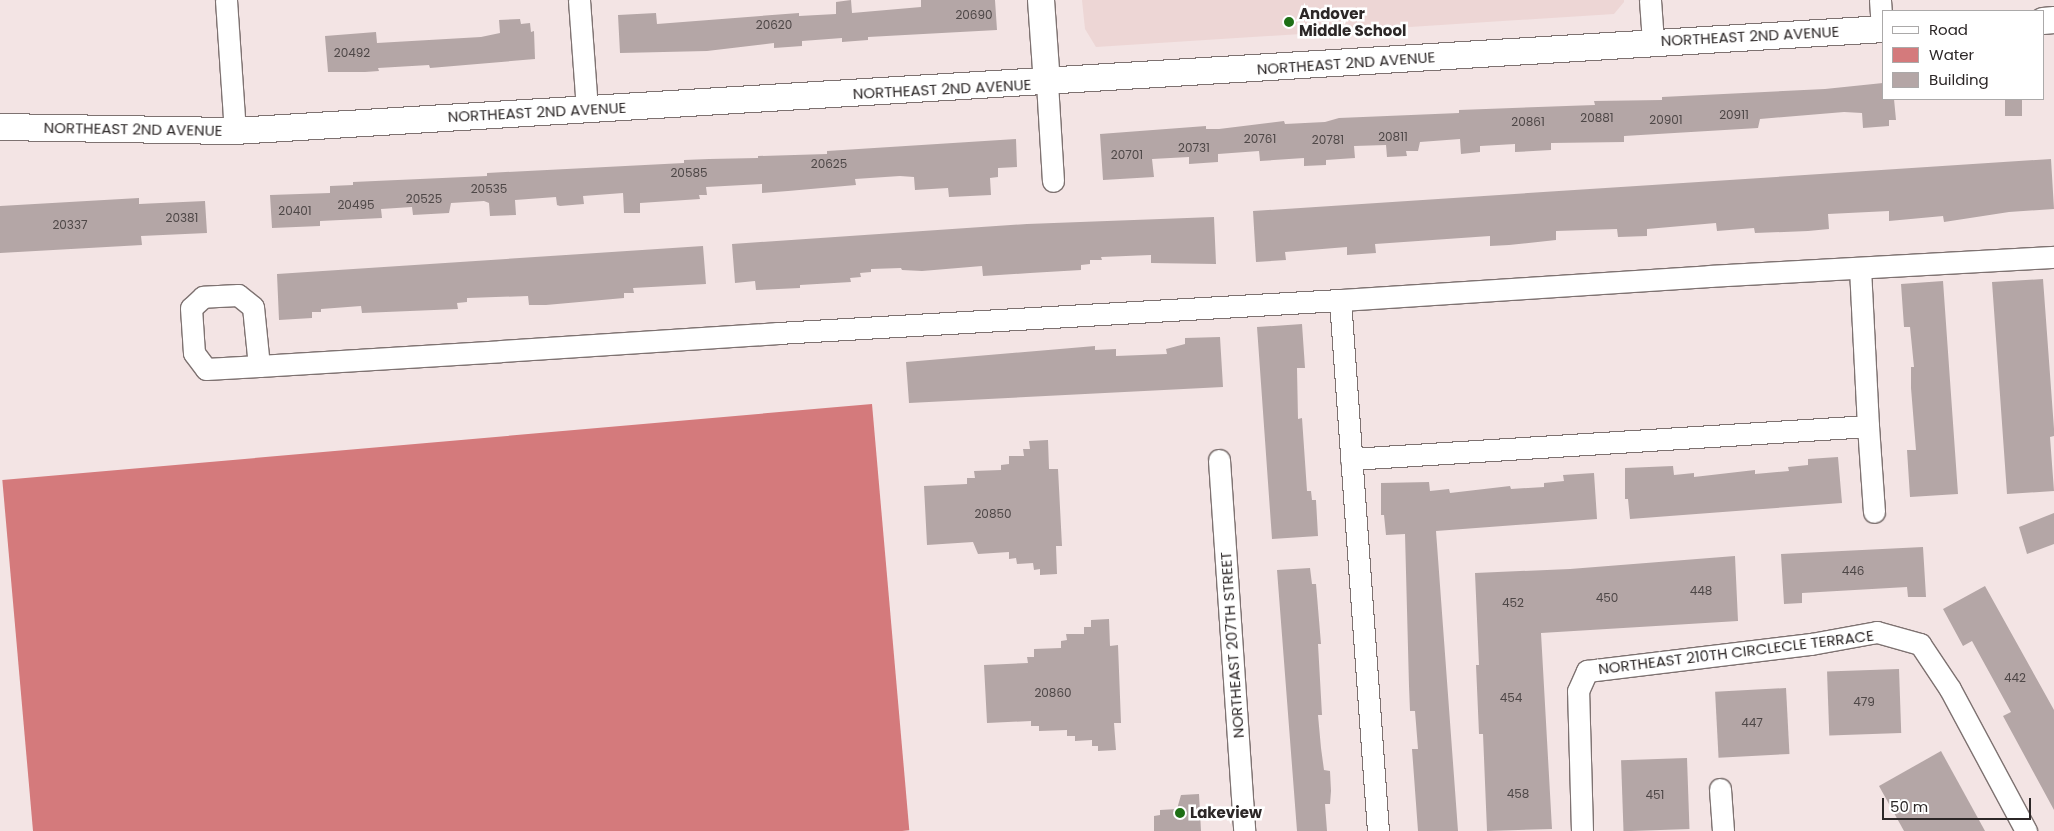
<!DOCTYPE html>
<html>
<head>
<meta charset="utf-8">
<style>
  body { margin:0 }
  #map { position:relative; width:2054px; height:831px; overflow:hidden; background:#f3e4e4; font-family:Poppins,sans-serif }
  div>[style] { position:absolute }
  .built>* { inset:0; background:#edd6d5 }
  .water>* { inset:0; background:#d47a7c; transform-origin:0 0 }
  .building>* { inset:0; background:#b4a6a6; transform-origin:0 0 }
  .roads { filter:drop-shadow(1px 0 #7e7271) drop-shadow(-1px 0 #7e7271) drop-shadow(0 1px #7e7271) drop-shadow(0 -1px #7e7271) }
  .minor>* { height:21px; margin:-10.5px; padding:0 10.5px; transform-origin:10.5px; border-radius:10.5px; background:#fff }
  .tertiary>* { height:26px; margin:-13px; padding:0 13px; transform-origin:13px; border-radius:13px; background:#fff }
  .dots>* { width:14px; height:14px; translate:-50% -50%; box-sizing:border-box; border:2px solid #fff; border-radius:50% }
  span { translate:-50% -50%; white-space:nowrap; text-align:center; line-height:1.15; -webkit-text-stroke:5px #fff; paint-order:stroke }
  .number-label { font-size:12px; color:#4e4747 }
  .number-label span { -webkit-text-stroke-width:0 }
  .poi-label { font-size:15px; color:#2c2727; font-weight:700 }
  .left { translate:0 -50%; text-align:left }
  .street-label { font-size:15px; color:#2c2727 }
  .legend { position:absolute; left:1882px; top:10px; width:162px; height:90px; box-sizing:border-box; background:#fff; border:1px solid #aba9a9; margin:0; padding:6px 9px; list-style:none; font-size:15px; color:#2c2727 }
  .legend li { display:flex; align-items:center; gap:10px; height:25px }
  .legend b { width:25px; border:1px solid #aba9a9 }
  .scale { position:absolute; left:1882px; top:798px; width:149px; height:22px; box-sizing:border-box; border:2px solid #2c2727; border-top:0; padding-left:6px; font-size:15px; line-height:18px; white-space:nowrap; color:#2c2727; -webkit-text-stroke:4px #fff; paint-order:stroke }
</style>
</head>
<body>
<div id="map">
  <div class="built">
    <i style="clip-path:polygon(1082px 0,1624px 0,1624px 2px,1614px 14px,1096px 47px,1085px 29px)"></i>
  </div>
  <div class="water">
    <i style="left:872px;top:404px;width:428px;height:873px;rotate:85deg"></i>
  </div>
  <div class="building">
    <i style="clip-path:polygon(851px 0,852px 13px,921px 7px,921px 0,995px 0,997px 30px,868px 37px,868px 40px,842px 42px,842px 38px,802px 41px,802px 46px,774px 48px,774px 43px,707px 51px,620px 53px,618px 15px,656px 13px,657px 24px,799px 13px,799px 16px,836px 14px,836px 2px)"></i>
    <i style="clip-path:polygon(520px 19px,521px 24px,530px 23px,531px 32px,534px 31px,535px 59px,430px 68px,429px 65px,378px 68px,379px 71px,365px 72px,328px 72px,325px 36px,376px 32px,377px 43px,481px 37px,500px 33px,499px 20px)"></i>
    <i style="clip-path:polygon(1883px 83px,1883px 99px,1894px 99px,1896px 120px,1889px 120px,1889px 126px,1863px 128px,1862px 113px,1844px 112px,1760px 119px,1758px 128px,1624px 136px,1624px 142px,1551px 143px,1551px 150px,1515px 152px,1515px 144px,1480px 146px,1480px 152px,1461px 154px,1460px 139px,1420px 142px,1418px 151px,1406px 151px,1407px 156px,1387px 157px,1386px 145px,1354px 146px,1355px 158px,1326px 160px,1326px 165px,1304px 166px,1304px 158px,1260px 161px,1259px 151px,1218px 154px,1218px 162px,1189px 164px,1189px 157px,1152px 159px,1154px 177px,1103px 180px,1100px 134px,1206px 126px,1206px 129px,1219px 129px,1284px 121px,1285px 124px,1325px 122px,1339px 118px,1459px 113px,1459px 110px,1595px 105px,1594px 101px,1662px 100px,1662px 97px,1825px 89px)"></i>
    <i style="left:2005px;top:99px;width:17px;height:17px"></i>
    <i style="clip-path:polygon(1016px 139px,1017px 167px,998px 168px,998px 177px,990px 178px,991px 195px,949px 197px,948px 188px,915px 190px,914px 177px,900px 176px,855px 179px,856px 185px,788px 191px,762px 193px,762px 184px,706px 187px,707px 195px,699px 195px,700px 199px,640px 203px,640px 213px,624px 213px,623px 193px,583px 196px,584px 204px,560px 206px,557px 205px,556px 197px,515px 200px,516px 215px,490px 216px,489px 203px,484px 201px,451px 203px,449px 213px,413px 215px,412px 207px,381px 209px,382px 218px,320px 221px,320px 226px,272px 228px,270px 195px,330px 193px,330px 186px,353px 185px,353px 182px,487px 176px,487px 173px,684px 163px,684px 160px,709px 159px,758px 158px,758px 156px,827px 154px,827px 151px)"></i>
    <i style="clip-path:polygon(2051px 159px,2054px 209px,2009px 212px,1944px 222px,1943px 216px,1889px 221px,1889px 211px,1828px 214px,1829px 229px,1808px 231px,1755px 233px,1754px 228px,1717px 231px,1716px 223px,1647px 229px,1647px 236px,1618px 237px,1617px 229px,1556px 231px,1556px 240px,1509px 245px,1490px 246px,1490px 236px,1375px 244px,1376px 253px,1347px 255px,1347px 247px,1285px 252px,1286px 260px,1256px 262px,1253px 211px)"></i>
    <i style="clip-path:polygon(139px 198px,139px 204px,205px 201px,207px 233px,141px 236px,142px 245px,0 253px,0 206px)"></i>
    <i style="clip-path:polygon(1214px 217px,1216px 264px,1151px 263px,1151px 255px,1101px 257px,1102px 260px,1090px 260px,1090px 264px,1081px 265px,1081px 270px,1030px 273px,983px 276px,982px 266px,922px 271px,902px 270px,901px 268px,871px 269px,871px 272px,860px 273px,861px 277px,850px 278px,851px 282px,800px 285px,800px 288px,756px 290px,755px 281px,735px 283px,732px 244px,1027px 224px)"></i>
    <i style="clip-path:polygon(703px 246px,706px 284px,633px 288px,634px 293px,624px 293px,624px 298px,546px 305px,529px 305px,528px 296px,467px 298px,467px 302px,457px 303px,458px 309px,362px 313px,361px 306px,321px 309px,321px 312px,312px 312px,312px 318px,279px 320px,277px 274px)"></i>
    <i style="clip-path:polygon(2043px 279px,2054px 429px,2054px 436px,2050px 437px,2054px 491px,2007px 494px,1992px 282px)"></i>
    <i style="clip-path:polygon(1943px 281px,1958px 494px,1910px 497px,1907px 450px,1916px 450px,1911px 388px,1911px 367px,1914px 367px,1910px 327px,1904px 327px,1901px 284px)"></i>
    <i style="clip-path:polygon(1302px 324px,1305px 368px,1297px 368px,1298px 419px,1302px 418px,1307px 491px,1311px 491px,1312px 500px,1316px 500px,1318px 536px,1272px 539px,1257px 327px)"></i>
    <i style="clip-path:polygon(1220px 337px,1223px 387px,909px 403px,906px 362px,1095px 346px,1095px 350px,1116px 349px,1116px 356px,1167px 354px,1166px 349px,1185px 344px,1185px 338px)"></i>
    <i style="clip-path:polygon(1048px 440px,1049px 469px,1058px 469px,1062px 546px,1056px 546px,1057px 574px,1040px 575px,1040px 569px,1034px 570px,1033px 563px,1017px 564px,1016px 558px,1009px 559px,1009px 552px,978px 554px,973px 542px,927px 545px,924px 486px,967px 484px,967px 478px,975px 478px,974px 471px,1001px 470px,1001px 465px,1009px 464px,1009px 456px,1024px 456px,1023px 449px,1030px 449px,1029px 441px)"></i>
    <i style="clip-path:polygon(1838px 457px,1842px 503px,1630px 519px,1628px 499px,1625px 499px,1625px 468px,1673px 466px,1674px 475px,1694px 473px,1694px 477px,1755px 470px,1755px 474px,1789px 471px,1788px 467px,1808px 465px,1808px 459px)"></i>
    <i style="clip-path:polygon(1594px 473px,1597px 519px,1436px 531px,1458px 831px,1418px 831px,1412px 749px,1418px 749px,1415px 711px,1410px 711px,1409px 686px,1405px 534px,1386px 535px,1384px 515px,1381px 515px,1381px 483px,1429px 482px,1430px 491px,1449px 489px,1450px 493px,1510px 486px,1511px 489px,1544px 487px,1544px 483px,1564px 481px,1563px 475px)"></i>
    <i style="clip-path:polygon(2054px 513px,2054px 544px,2027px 554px,2019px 527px)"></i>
    <i style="clip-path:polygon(1923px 547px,1926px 597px,1908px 597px,1907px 587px,1802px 593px,1802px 603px,1784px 604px,1781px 554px)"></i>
    <i style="clip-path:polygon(1735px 556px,1738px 621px,1541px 633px,1552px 829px,1487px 831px,1483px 734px,1479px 734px,1476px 665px,1479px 665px,1475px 573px,1570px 569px)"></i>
    <i style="clip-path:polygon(1310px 568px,1312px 584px,1316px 584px,1321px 644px,1318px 644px,1322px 715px,1318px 715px,1321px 748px,1324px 770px,1330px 771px,1331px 791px,1330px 804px,1325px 804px,1327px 831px,1297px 831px,1277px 570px)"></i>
    <i style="clip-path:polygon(1985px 586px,2054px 710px,2054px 810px,2003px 716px,2011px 712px,1972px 641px,1963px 646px,1943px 609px)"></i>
    <i style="clip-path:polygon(1109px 619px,1110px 646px,1118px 645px,1121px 723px,1114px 723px,1116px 750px,1098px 751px,1098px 746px,1092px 746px,1092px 740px,1075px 741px,1075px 736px,1067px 736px,1067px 730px,1039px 731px,1039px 726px,1031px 726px,1031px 721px,987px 723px,984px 665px,1028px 663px,1027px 657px,1034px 657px,1034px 649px,1061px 648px,1061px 641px,1067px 640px,1066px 634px,1084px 634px,1084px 627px,1091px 627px,1091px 620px)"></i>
    <i style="left:1899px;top:669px;width:64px;height:72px;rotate:88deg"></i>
    <i style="left:1786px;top:688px;width:66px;height:71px;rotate:87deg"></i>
    <i style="clip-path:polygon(1941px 751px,1985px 831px,1904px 831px,1879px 786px)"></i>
    <i style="left:1687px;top:758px;width:71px;height:66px;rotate:88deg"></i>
    <i style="clip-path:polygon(1199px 794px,1201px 831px,1154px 831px,1154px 816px,1160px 815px,1160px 810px,1177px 809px,1181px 795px)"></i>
  </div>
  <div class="roads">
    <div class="minor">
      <i style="left:226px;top:0;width:131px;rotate:86.1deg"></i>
      <i style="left:579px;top:0;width:109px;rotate:85.8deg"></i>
      <i style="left:1650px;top:0;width:42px;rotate:85.9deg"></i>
      <i style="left:1880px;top:0;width:29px;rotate:86deg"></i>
      <i style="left:1047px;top:83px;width:98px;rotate:86.5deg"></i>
      <i style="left:1340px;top:300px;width:532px;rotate:85.91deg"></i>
      <i style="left:259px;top:366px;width:59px;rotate:-95.8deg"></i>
      <i style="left:253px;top:307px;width:19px;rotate:-141deg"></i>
      <i style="left:238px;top:295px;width:35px;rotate:177deg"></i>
      <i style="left:203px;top:297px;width:16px;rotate:137deg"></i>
      <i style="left:191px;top:308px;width:45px;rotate:86.2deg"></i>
      <i style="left:194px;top:353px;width:20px;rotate:53deg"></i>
      <i style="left:206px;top:369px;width:53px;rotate:-3.2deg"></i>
      <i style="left:259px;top:366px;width:242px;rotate:-3.5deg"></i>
      <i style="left:501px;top:351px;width:278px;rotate:-3.7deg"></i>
      <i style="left:778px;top:333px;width:563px;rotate:-3.36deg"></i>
      <i style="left:1340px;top:300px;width:371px;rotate:-3.7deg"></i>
      <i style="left:1710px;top:276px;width:345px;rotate:-3.2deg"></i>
      <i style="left:1868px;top:426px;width:86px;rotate:86deg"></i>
      <i style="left:1351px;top:459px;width:518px;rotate:-3.65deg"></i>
      <i style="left:1868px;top:426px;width:158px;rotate:-92.9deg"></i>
      <i style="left:1219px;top:460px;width:372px;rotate:86.1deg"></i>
      <i style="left:1720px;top:789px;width:42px;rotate:85.9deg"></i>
      <i style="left:1582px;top:831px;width:140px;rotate:-91.6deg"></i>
      <i style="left:1578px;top:691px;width:22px;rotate:-66deg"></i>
      <i style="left:1587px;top:671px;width:226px;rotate:-6.9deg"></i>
      <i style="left:1811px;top:644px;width:67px;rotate:-10.3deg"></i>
      <i style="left:1877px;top:632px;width:45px;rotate:15.6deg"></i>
      <i style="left:1920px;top:644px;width:54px;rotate:56.3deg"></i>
      <i style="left:1950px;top:689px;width:161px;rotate:61.8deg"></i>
    </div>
    <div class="tertiary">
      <i style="left:1041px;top:0;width:83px;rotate:85.9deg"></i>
      <i style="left:2043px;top:21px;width:11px;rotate:-5deg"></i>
      <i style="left:0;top:127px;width:235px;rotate:1deg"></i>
      <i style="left:235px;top:131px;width:1651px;rotate:-3.54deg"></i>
    </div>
  </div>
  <div class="dots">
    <i style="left:1289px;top:22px;background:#1e6f15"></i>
    <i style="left:1180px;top:813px;background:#1e6f15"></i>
  </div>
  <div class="number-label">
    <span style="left:974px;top:15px">20690</span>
    <span style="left:774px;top:25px">20620</span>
    <span style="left:352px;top:53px">20492</span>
    <span style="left:1734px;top:115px">20911</span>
    <span style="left:1597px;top:118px">20881</span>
    <span style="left:1666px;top:120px">20901</span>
    <span style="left:1528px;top:122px">20861</span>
    <span style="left:1393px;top:137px">20811</span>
    <span style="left:1260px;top:139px">20761</span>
    <span style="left:1328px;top:140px">20781</span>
    <span style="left:1194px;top:148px">20731</span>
    <span style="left:1127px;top:155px">20701</span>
    <span style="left:829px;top:164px">20625</span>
    <span style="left:689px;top:173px">20585</span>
    <span style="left:489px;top:189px">20535</span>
    <span style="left:424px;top:199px">20525</span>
    <span style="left:356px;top:205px">20495</span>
    <span style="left:295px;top:211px">20401</span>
    <span style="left:182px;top:218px">20381</span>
    <span style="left:70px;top:225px">20337</span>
    <span style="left:993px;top:514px">20850</span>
    <span style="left:1853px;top:571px">446</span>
    <span style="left:1701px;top:591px">448</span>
    <span style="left:1607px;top:598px">450</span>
    <span style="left:1513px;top:603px">452</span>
    <span style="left:2015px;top:678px">442</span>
    <span style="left:1053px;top:693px">20860</span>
    <span style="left:1511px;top:698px">454</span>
    <span style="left:1864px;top:702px">479</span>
    <span style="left:1752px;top:723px">447</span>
    <span style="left:1518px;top:794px">458</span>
    <span style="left:1655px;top:795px">451</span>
  </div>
  <div class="poi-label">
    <span class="left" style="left:1299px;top:22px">Andover<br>Middle School</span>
    <span class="left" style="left:1190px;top:813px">Lakeview</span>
  </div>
  <div class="street-label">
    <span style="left:1750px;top:36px;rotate:-3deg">NORTHEAST 2ND AVENUE</span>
    <span style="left:1346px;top:63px;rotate:-4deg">NORTHEAST 2ND AVENUE</span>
    <span style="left:942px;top:89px;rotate:-3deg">NORTHEAST 2ND AVENUE</span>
    <span style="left:537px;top:112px;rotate:-3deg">NORTHEAST 2ND AVENUE</span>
    <span style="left:133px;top:129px;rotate:1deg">NORTHEAST 2ND AVENUE</span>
    <span style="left:1232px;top:645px;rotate:-94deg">NORTHEAST 207TH STREET</span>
    <span style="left:1736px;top:652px;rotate:-7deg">NORTHEAST 210TH CIRCLECLE TERRACE</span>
  </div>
  <ul class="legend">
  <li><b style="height:6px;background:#fff"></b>Road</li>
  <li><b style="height:14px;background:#d47a7c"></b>Water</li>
  <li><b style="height:14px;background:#b4a6a6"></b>Building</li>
  </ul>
  <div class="scale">50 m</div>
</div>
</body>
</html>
